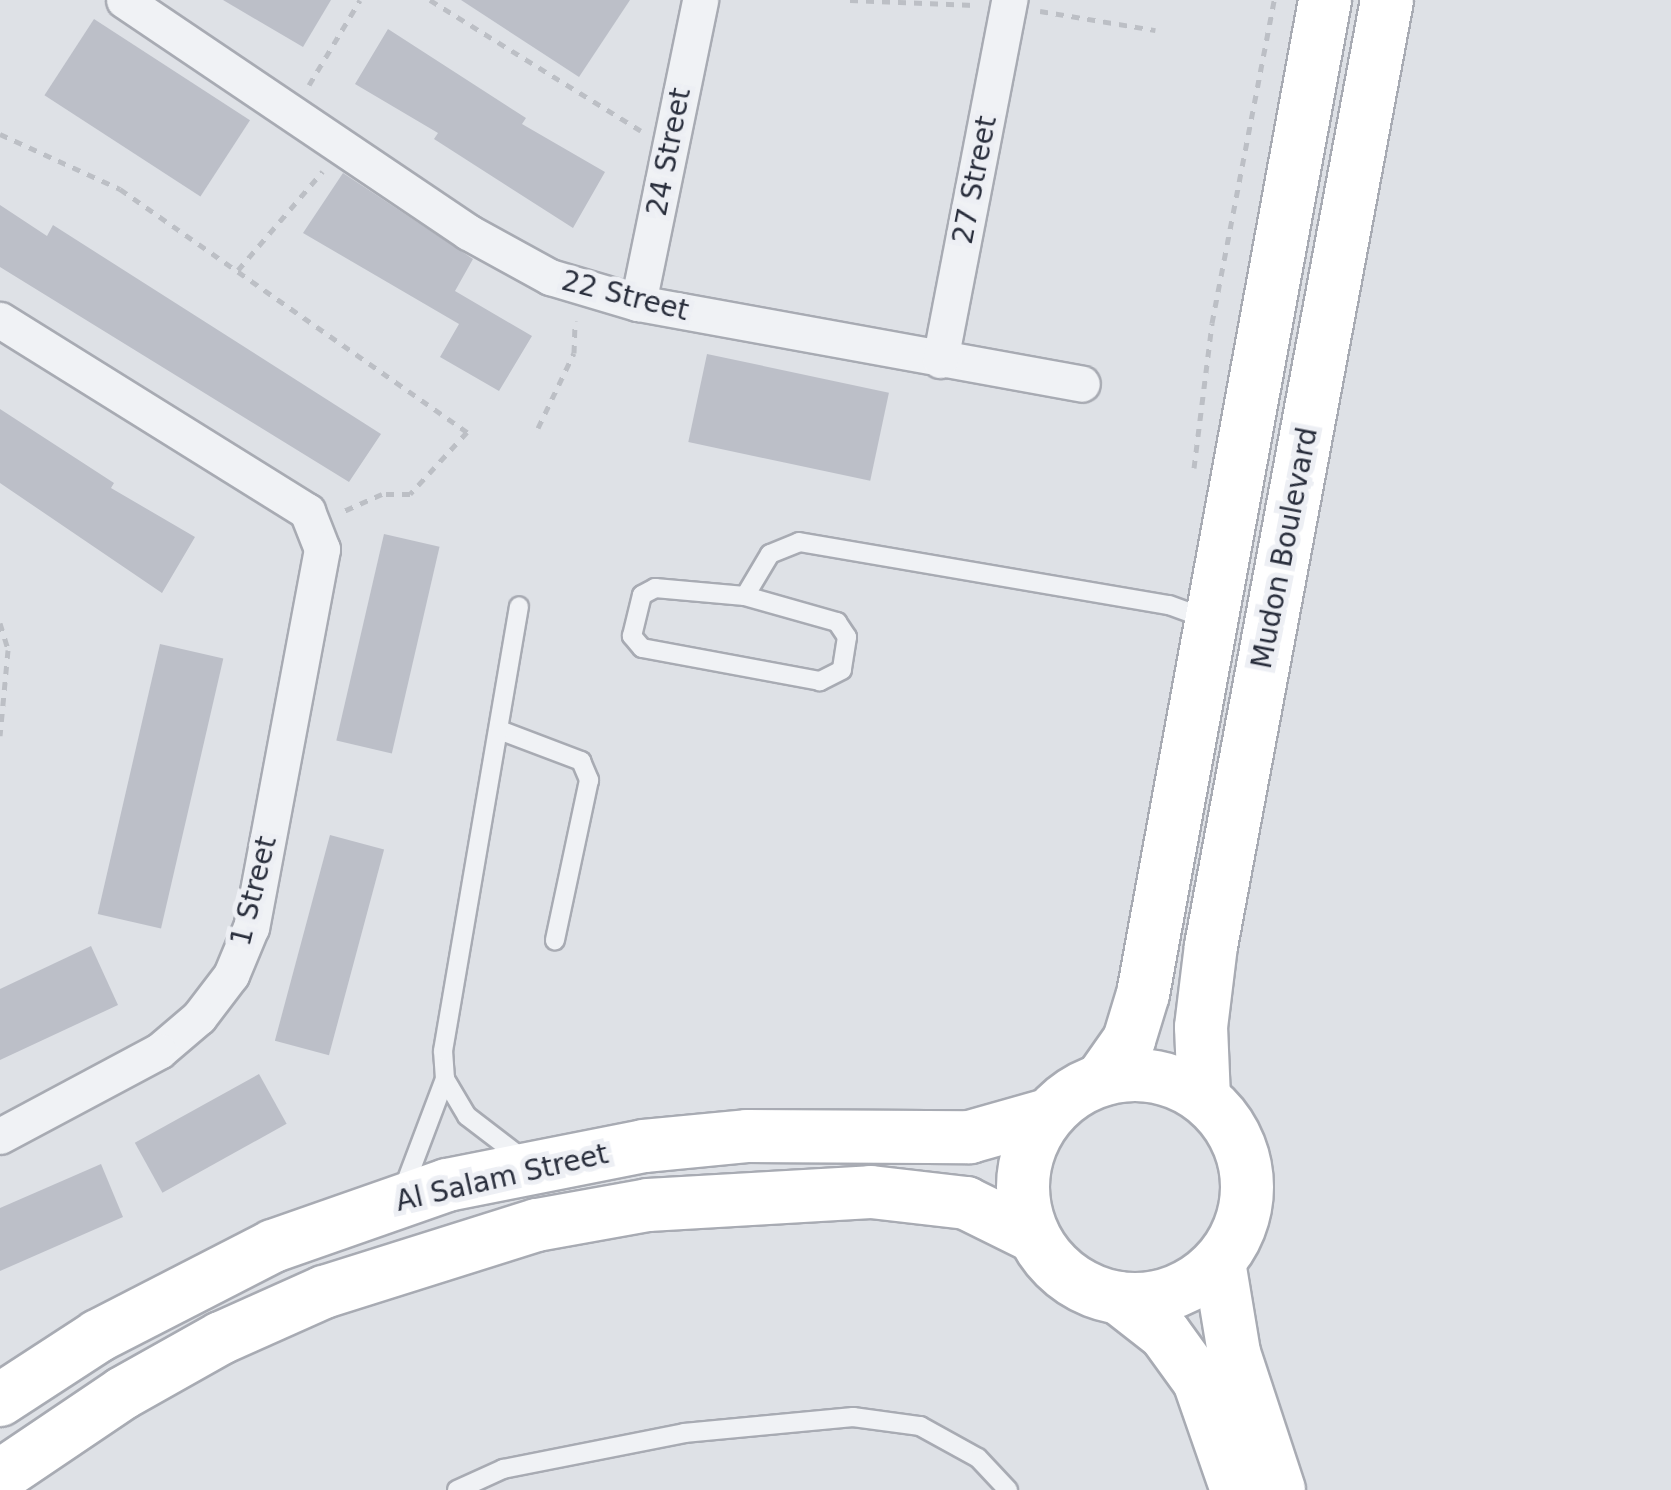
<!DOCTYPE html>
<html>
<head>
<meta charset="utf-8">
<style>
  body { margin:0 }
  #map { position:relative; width:1671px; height:1490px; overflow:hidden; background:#dee1e6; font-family:"DejaVu Sans",sans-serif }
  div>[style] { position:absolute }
  .building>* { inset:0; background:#bcbfc8; transform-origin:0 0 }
  .path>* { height:5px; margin-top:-2.5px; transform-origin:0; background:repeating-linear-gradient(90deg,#bcbfc5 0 8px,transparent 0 16px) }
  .roads { filter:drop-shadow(2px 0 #a8abb3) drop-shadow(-2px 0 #a8abb3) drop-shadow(0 2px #a8abb3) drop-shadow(0 -2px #a8abb3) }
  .lane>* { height:18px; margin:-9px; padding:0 9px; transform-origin:9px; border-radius:9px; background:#f0f2f5 }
  .street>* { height:35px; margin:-17.5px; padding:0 17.5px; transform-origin:17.5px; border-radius:17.5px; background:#f0f2f5 }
  .secondary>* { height:52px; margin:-26px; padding:0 26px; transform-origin:26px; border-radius:26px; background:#fff }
  .secondary>.ring { margin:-26px; padding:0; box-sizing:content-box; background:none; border:52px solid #fff; border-radius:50% }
  span { translate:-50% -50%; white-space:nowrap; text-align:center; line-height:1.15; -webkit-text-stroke:10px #edeff4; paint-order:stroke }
  .street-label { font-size:28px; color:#292e3c }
</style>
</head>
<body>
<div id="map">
  <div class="building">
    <i style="clip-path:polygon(223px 0,331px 0,303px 47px)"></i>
    <i style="clip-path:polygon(461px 0,630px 0,579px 77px)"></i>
    <i style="left:94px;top:19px;width:186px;height:91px;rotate:33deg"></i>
    <i style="clip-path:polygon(388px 29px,526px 118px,522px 124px,605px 172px,573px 228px,434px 139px,438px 133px,355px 84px)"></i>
    <i style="clip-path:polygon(343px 173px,473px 259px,455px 291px,532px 336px,499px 391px,440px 357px,459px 324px,303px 233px)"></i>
    <i style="clip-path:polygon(0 205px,47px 236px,53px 225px,381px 434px,349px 482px,0 267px)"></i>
    <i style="left:707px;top:354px;width:186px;height:90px;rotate:12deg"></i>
    <i style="clip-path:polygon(0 409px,114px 483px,111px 488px,195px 537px,162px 593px,0 483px)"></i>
    <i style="left:384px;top:534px;width:57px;height:212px;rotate:13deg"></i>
    <i style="left:160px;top:644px;width:65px;height:277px;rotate:13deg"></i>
    <i style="left:330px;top:835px;width:56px;height:213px;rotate:15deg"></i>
    <i style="clip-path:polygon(91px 946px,118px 1005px,0 1060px,0 989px)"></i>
    <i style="left:259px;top:1074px;width:57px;height:142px;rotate:61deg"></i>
    <i style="clip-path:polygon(101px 1164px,123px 1217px,0 1271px,0 1208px)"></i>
  </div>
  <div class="path">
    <i style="left:430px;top:0;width:248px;rotate:31.8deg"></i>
    <i style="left:850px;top:0;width:124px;rotate:2.3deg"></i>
    <i style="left:1040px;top:11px;width:117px;rotate:9.4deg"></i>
    <i style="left:309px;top:85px;width:99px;rotate:-59deg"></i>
    <i style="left:0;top:134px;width:132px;rotate:24.6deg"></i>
    <i style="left:120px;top:189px;width:424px;rotate:35deg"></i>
    <i style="left:467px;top:432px;width:84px;rotate:132.6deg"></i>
    <i style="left:410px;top:494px;width:28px;rotate:180deg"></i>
    <i style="left:382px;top:494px;width:42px;rotate:155.9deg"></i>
    <i style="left:238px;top:270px;width:130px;rotate:-49.4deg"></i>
    <i style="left:538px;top:428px;width:83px;rotate:-64.4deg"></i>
    <i style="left:574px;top:353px;width:32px;rotate:-88deg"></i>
    <i style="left:1194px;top:468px;width:146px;rotate:-82.9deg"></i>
    <i style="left:1212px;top:323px;width:329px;rotate:-79.1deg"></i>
    <i style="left:0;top:623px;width:28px;rotate:73deg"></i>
    <i style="left:8px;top:650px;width:86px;rotate:95.3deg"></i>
  </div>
  <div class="roads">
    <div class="lane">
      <i style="left:655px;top:588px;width:90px;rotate:5.1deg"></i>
      <i style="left:745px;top:596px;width:96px;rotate:15.8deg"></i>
      <i style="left:837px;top:622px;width:18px;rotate:56deg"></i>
      <i style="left:847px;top:637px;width:33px;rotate:99deg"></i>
      <i style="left:842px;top:670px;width:25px;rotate:153deg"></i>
      <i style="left:820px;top:681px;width:181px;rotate:-169.5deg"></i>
      <i style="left:642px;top:648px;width:16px;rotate:-130deg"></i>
      <i style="left:632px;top:636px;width:42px;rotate:-76.3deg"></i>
      <i style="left:642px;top:595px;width:15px;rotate:-28deg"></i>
      <i style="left:745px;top:596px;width:49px;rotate:-59.2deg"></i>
      <i style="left:770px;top:554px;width:31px;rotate:-22deg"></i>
      <i style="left:799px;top:542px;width:375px;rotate:9.7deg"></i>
      <i style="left:1169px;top:605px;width:38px;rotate:20deg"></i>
      <i style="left:502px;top:731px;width:85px;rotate:20.8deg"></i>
      <i style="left:581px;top:761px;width:21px;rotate:67deg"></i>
      <i style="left:589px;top:780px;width:164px;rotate:102deg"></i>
      <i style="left:445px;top:1079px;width:43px;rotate:59.3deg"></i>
      <i style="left:467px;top:1116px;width:71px;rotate:37.5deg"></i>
      <i style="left:403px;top:1190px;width:119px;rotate:-69.3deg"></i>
      <i style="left:445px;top:1079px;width:28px;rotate:-94deg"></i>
      <i style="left:443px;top:1051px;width:451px;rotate:-80.3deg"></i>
      <i style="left:457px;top:1490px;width:51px;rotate:-24.5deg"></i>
      <i style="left:503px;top:1469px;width:185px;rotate:-11.2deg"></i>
      <i style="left:684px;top:1433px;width:170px;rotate:-5.4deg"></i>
      <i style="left:853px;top:1417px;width:68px;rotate:7.7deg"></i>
      <i style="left:920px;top:1426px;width:66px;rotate:28.9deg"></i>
      <i style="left:978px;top:1458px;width:44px;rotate:46.8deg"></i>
    </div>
    <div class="street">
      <i style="left:124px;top:0;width:415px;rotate:34deg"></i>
      <i style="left:468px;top:232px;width:94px;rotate:28.8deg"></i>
      <i style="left:550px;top:277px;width:92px;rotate:16.5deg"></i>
      <i style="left:638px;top:303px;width:451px;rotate:10.3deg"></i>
      <i style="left:638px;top:303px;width:309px;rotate:-78.4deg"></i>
      <i style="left:0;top:320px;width:362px;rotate:31.9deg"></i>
      <i style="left:307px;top:511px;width:41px;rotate:68.5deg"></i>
      <i style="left:322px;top:549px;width:385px;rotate:100.6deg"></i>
      <i style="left:251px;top:927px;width:52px;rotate:112.6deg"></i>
      <i style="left:231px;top:975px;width:53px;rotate:127.3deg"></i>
      <i style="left:199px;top:1017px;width:52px;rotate:139.6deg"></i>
      <i style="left:159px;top:1051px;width:180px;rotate:151.9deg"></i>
      <i style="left:940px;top:360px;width:367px;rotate:-79.1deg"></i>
    </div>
    <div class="secondary">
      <i class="ring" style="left:1023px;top:1075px;width:172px;height:172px"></i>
      <i style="left:1101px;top:1080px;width:49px;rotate:-55deg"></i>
      <i style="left:1129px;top:1040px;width:48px;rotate:-73.1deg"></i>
      <i style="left:1143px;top:994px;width:1011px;rotate:-79.62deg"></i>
      <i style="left:1204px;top:1098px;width:71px;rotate:-92.4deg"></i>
      <i style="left:1201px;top:1027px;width:82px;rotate:-83deg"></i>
      <i style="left:1211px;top:946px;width:962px;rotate:-79.46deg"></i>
      <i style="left:1219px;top:1262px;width:92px;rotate:80.6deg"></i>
      <i style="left:1234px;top:1353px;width:144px;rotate:71.8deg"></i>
      <i style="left:1119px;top:1298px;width:58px;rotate:38deg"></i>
      <i style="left:1165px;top:1334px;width:58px;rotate:54.1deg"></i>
      <i style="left:1199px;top:1381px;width:115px;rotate:70.8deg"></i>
      <i style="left:0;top:1400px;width:117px;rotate:-33.1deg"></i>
      <i style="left:98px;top:1336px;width:197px;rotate:-27.2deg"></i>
      <i style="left:273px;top:1246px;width:184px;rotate:-19.3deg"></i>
      <i style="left:447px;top:1185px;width:201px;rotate:-11.2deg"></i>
      <i style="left:644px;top:1146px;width:103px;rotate:-5.5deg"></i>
      <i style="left:747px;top:1136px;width:223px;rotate:0.3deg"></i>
      <i style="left:970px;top:1137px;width:81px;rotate:-15.8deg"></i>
      <i style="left:0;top:1476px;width:148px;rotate:-34deg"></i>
      <i style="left:123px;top:1393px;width:112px;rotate:-29.3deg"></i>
      <i style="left:221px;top:1338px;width:113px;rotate:-24.1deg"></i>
      <i style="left:324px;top:1292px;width:223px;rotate:-17.5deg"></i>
      <i style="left:537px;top:1225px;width:113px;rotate:-10.2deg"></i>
      <i style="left:648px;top:1205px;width:223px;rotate:-3.3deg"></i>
      <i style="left:871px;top:1192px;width:96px;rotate:6.6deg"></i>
      <i style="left:966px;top:1203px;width:75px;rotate:26.2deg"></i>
    </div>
  </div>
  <div class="street-label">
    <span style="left:669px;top:152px;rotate:-79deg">24 Street</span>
    <span style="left:975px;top:180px;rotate:-79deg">27 Street</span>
    <span style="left:625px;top:296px;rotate:14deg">22 Street</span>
    <span style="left:1285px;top:548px;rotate:-79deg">Mudon Boulevard</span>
    <span style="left:254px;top:891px;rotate:-76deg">1 Street</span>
    <span style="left:502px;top:1178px;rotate:-13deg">Al Salam Street</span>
  </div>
</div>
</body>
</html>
